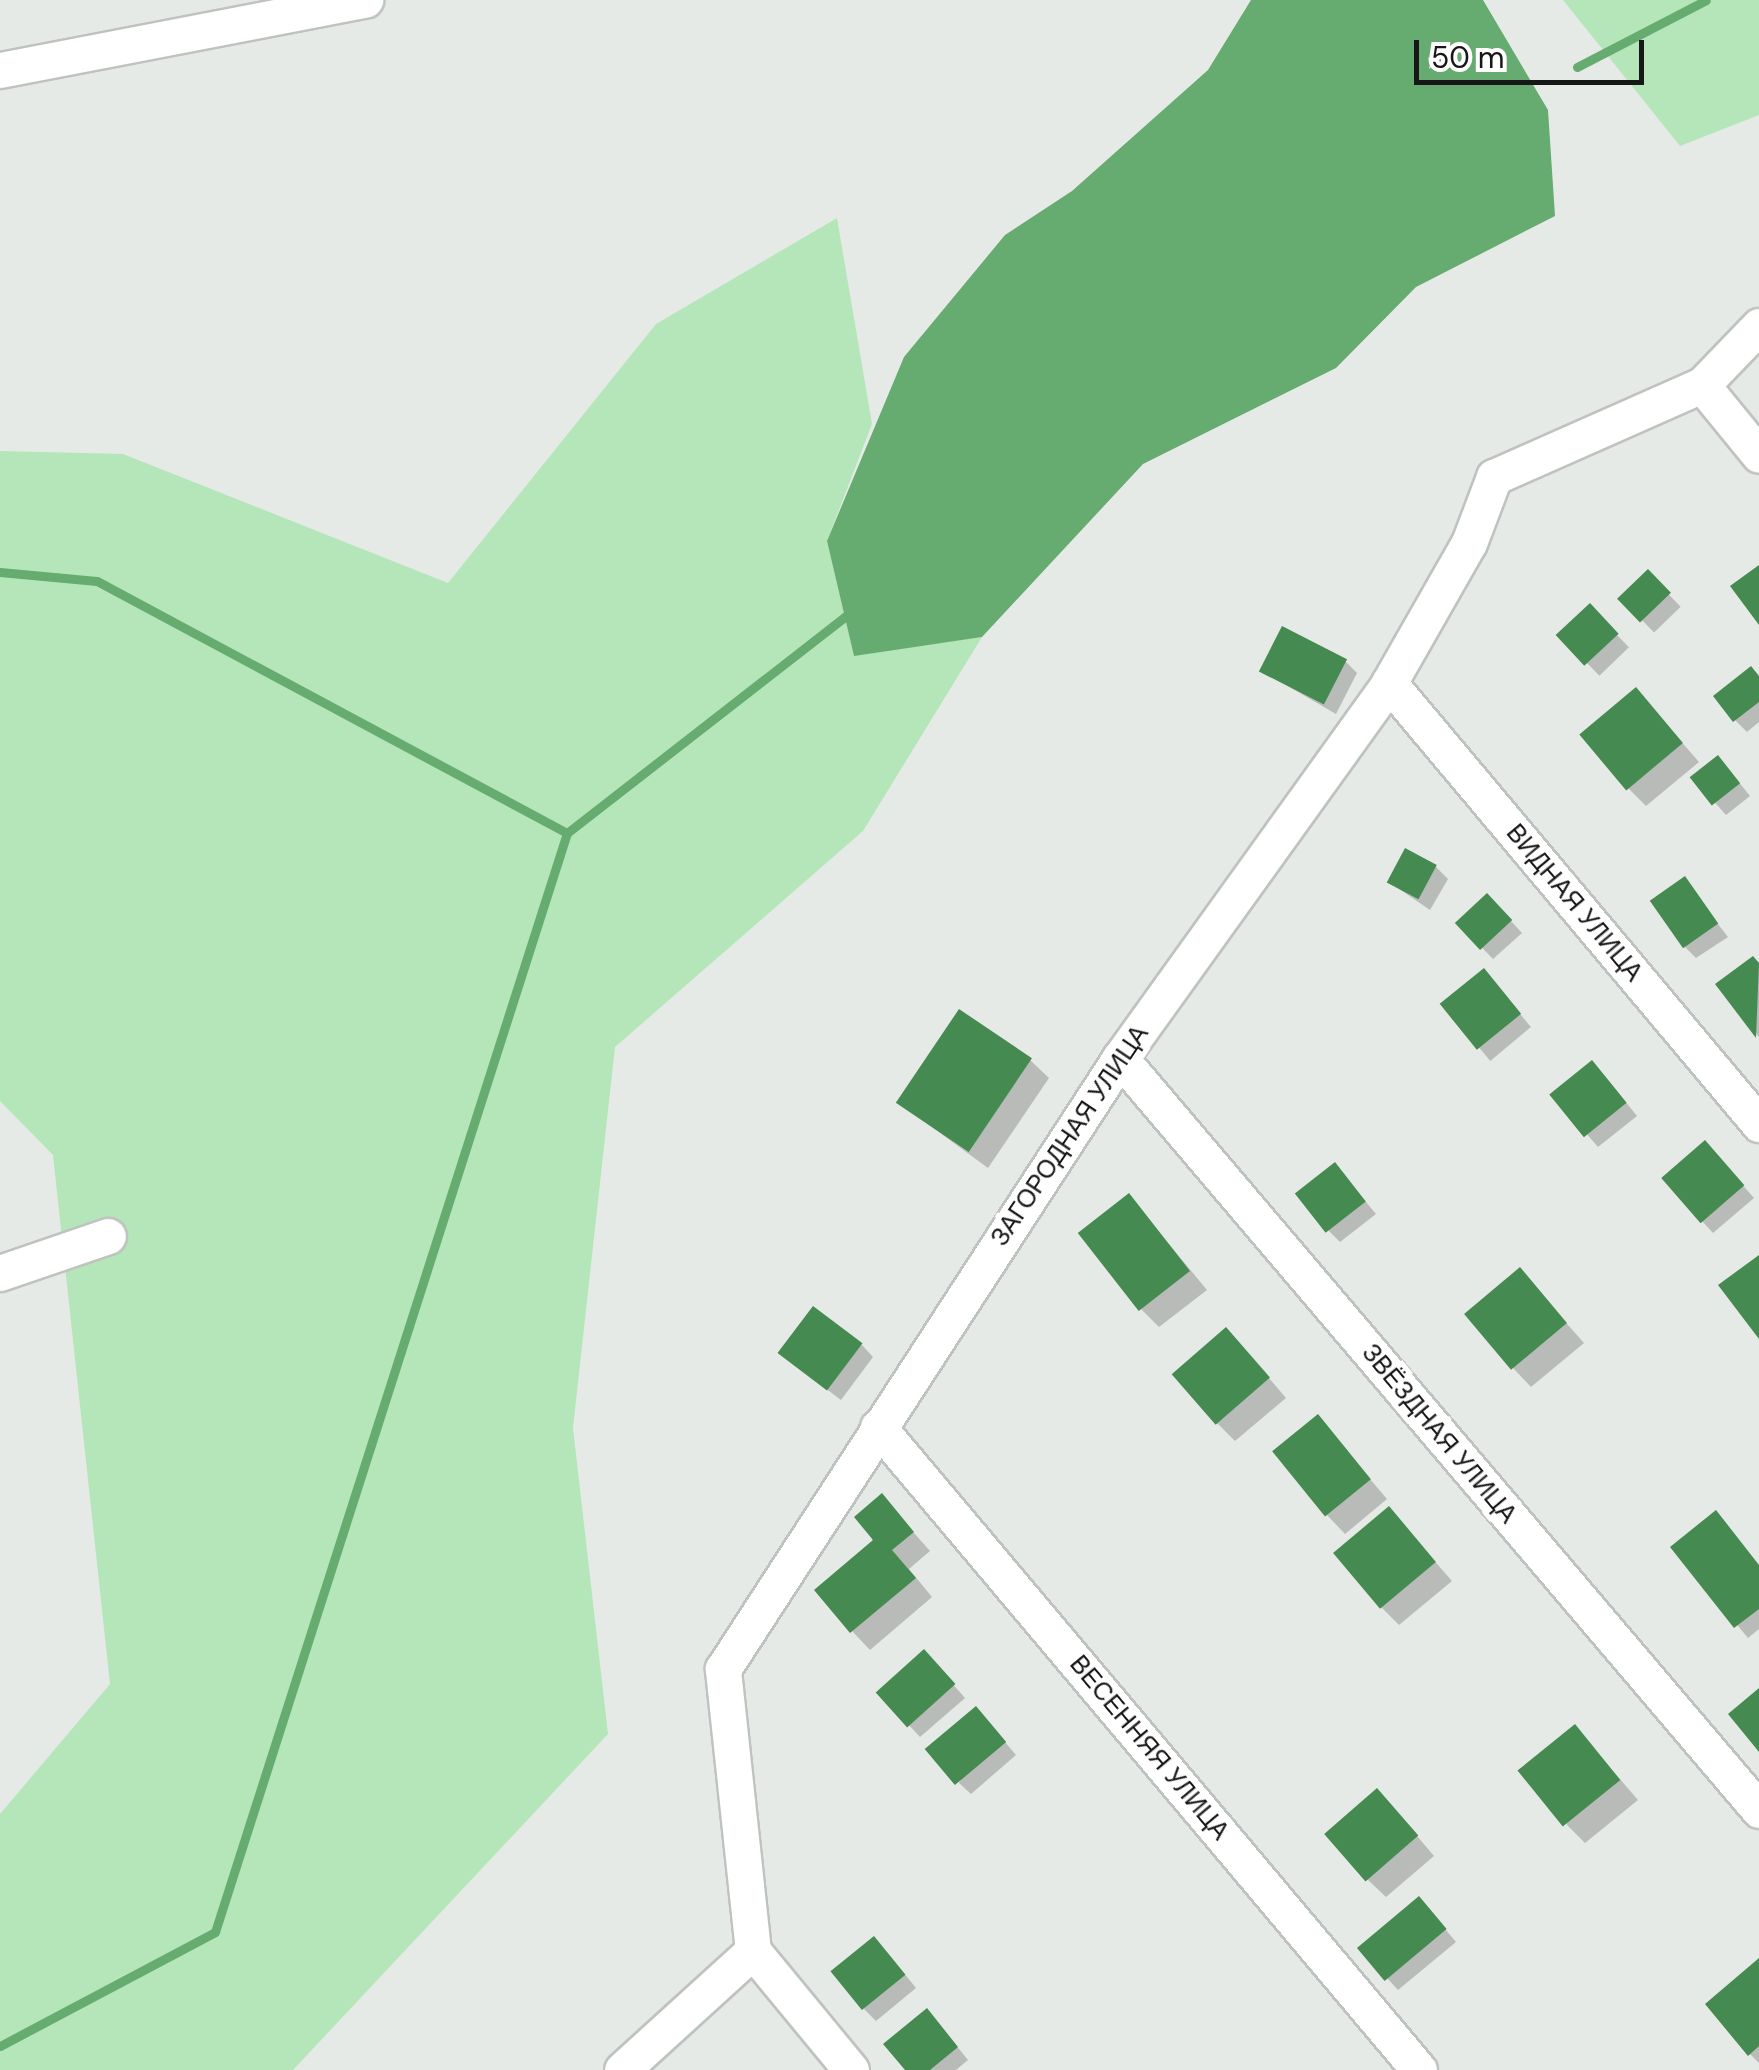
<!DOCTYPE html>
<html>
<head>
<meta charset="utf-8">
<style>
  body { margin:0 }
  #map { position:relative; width:1759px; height:2070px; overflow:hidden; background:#e6eae6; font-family:"DM Sans",sans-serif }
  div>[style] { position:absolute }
  .green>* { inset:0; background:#b4e6b9 }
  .water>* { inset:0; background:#66ab6f }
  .shadow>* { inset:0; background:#0003; transform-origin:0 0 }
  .stream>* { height:9px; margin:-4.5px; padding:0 4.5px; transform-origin:4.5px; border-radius:4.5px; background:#66ab6f }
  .building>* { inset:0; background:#458a50; transform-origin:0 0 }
  .roads { filter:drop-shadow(2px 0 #bfc3bf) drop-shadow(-2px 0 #bfc3bf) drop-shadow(0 2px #bfc3bf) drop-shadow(0 -2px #bfc3bf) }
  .minor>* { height:35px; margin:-17.5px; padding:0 17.5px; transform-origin:17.5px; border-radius:17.5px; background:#fff }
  span { translate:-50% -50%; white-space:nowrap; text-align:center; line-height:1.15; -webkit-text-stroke:10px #fff; paint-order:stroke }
  .street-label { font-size:25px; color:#161716 }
  .scale { position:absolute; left:1414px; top:40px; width:230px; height:45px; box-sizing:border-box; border:5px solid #161716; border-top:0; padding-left:12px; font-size:30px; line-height:35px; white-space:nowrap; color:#161716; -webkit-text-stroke:8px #fff; paint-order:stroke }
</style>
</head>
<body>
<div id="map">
  <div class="green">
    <i style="clip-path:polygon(1563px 0,1759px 0,1759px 115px,1680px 146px)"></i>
    <i style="clip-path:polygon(837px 218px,872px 424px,827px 541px,854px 655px,982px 637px,863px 831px,615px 1047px,573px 1428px,608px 1734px,293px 2070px,0 2070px,0 1814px,110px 1684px,53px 1155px,0 1101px,0 451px,123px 454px,448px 583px,656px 324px)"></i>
  </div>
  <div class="water">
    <i style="clip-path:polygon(1251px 0,1483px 0,1548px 110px,1555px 216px,1416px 287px,1336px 368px,1143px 464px,982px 637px,854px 656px,827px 541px,904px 357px,1005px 235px,1072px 191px,1208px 70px)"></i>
  </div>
  <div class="shadow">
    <i style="left:1648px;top:573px;width:47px;height:37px;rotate:46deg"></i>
    <i style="left:1590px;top:607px;width:56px;height:41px;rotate:46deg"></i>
    <i style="clip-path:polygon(1345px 661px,1357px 673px,1336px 714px,1262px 671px)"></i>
    <i style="clip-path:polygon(1759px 677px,1759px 722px,1747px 732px,1735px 720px)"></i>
    <i style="clip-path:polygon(1636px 690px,1699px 762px,1646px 806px,1628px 788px)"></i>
    <i style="clip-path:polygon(1729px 770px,1750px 796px,1726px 815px,1693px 778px)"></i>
    <i style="clip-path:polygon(1436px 867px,1448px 879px,1430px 910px,1389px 882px)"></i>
    <i style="clip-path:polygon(1684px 880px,1728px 937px,1696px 958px,1685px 947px)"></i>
    <i style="clip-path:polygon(1499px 908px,1522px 933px,1493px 959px,1458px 923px)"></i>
    <i style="clip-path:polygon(1753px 959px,1759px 965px,1759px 1037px,1719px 985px)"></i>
    <i style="left:1484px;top:971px;width:73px;height:53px;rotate:50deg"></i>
    <i style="clip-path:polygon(1030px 1060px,1049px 1078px,988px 1168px,899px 1103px)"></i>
    <i style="clip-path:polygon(1604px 1075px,1637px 1116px,1598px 1147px,1553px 1095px)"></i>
    <i style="clip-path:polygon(1716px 1155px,1754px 1198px,1713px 1233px,1702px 1221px)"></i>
    <i style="clip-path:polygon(1335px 1165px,1376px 1214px,1340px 1242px,1328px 1230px)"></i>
    <i style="clip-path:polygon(1129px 1196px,1207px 1290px,1159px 1327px,1141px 1309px)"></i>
    <i style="clip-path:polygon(1520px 1271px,1584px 1343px,1531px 1387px,1513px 1368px)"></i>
    <i style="clip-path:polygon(862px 1345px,873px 1357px,841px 1400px,793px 1364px)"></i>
    <i style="clip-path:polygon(1244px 1349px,1286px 1398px,1235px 1441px,1217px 1423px)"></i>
    <i style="clip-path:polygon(1318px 1418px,1387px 1499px,1345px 1534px,1327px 1515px)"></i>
    <i style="clip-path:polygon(882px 1497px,930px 1551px,909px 1569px,932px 1597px,870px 1650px,852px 1631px)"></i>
    <i style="clip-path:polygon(1389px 1509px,1452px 1581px,1399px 1625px,1381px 1607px)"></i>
    <i style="clip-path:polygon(1673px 1547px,1759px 1565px,1759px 1629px,1748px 1638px)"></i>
    <i style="clip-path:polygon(936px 1665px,965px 1698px,920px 1737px,879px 1693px)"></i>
    <i style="clip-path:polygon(987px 1721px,1016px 1755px,971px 1794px,959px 1783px)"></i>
    <i style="clip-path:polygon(1575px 1727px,1638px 1800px,1585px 1843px,1567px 1825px)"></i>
    <i style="clip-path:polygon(1395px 1810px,1434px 1856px,1386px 1897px,1367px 1879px)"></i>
    <i style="clip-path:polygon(1430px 1911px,1456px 1942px,1398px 1990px,1387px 1978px)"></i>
    <i style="clip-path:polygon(886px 1951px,916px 1988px,876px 2021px,864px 2009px)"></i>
    <i style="clip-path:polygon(1759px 1962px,1759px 2063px,1750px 2054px)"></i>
    <i style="clip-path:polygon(938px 2023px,968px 2060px,956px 2070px,908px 2070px)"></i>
  </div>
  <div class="stream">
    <i style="left:1577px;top:67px;width:145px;rotate:-27.4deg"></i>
    <i style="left:0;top:572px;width:97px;rotate:5.3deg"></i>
    <i style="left:97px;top:581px;width:533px;rotate:28.2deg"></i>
    <i style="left:0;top:2046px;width:243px;rotate:-27.9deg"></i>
    <i style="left:215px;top:1932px;width:1154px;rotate:-72.24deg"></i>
    <i style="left:567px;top:833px;width:360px;rotate:-37.9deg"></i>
  </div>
  <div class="building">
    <i style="clip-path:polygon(1759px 565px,1759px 625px,1730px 586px)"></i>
    <i style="left:1648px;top:569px;width:33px;height:43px;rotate:46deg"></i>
    <i style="left:1590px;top:603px;width:42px;height:47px;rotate:47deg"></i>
    <i style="left:1282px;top:626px;width:73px;height:51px;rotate:27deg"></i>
    <i style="clip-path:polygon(1751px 666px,1759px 676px,1759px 702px,1733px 722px,1713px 696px)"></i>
    <i style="left:1636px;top:687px;width:73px;height:74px;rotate:50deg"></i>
    <i style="left:1718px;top:755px;width:36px;height:36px;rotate:52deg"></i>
    <i style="left:1405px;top:848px;width:36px;height:39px;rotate:28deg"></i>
    <i style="left:1685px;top:876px;width:58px;height:43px;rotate:55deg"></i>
    <i style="left:1487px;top:893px;width:37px;height:44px;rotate:47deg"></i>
    <i style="clip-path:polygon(1753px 956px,1759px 963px,1756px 1038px,1715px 984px)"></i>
    <i style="left:1484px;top:968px;width:59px;height:57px;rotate:51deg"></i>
    <i style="left:959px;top:1009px;width:88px;height:113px;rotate:34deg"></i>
    <i style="left:1592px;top:1060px;width:55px;height:55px;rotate:51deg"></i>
    <i style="left:1705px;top:1140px;width:60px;height:58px;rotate:49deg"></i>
    <i style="left:1335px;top:1162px;width:50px;height:51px;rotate:52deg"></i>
    <i style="left:1129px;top:1193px;width:99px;height:65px;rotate:52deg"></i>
    <i style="clip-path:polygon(1759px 1255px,1759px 1339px,1718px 1285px)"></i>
    <i style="left:1520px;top:1267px;width:73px;height:73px;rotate:50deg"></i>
    <i style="left:813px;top:1306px;width:62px;height:59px;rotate:37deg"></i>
    <i style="left:1226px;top:1327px;width:67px;height:72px;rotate:49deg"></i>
    <i style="left:1318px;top:1414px;width:84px;height:59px;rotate:51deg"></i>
    <i style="clip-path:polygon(882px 1493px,914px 1532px,892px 1550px,916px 1578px,850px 1633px,814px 1590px,873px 1540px,854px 1517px)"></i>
    <i style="left:1389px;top:1506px;width:73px;height:73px;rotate:50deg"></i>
    <i style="clip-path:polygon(1716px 1510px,1759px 1565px,1759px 1609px,1734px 1628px,1670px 1547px)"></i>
    <i style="left:924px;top:1649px;width:47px;height:65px;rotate:48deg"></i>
    <i style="clip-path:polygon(1759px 1688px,1759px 1752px,1728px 1714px)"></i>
    <i style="left:976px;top:1706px;width:47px;height:67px;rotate:50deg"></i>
    <i style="left:1575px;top:1724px;width:72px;height:74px;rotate:51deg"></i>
    <i style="left:1377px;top:1788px;width:63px;height:70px;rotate:49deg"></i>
    <i style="left:1419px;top:1896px;width:43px;height:81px;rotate:50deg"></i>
    <i style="left:874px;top:1936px;width:50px;height:56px;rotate:51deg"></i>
    <i style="clip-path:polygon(1759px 1958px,1759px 2046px,1748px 2056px,1705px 2004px)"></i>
    <i style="clip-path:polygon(927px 2008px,958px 2047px,930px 2070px,905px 2070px,883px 2044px)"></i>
  </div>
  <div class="roads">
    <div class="minor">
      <i style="left:0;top:70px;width:372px;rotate:-10.9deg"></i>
      <i style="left:1702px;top:385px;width:90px;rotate:50.8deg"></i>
      <i style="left:1389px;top:683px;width:576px;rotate:50deg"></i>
      <i style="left:1120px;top:1058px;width:987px;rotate:49.64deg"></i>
      <i style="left:0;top:1273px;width:114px;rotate:-18.9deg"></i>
      <i style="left:878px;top:1427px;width:840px;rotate:49.92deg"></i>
      <i style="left:753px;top:1951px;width:284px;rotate:-96.1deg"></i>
      <i style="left:723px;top:1669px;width:729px;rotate:-56.99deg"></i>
      <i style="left:1120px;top:1058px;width:462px;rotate:-54.3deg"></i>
      <i style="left:1389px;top:683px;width:161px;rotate:-60.3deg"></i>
      <i style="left:1469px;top:543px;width:71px;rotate:-69.3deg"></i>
      <i style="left:1494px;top:477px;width:227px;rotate:-23.9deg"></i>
      <i style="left:1702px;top:385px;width:82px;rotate:-46deg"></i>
      <i style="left:753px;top:1951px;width:154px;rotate:50.5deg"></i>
      <i style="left:622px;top:2070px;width:177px;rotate:-42.3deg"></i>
    </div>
  </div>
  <div class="street-label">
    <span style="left:1574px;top:903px;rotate:50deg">ВИДНАЯ УЛИЦА</span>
    <span style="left:1070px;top:1136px;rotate:-56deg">ЗАГОРОДНАЯ УЛИЦА</span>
    <span style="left:1439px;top:1434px;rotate:50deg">ЗВЁЗДНАЯ УЛИЦА</span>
    <span style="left:1149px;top:1748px;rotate:50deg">ВЕСЕННЯЯ УЛИЦА</span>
  </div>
  <div class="scale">50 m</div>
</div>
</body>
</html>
